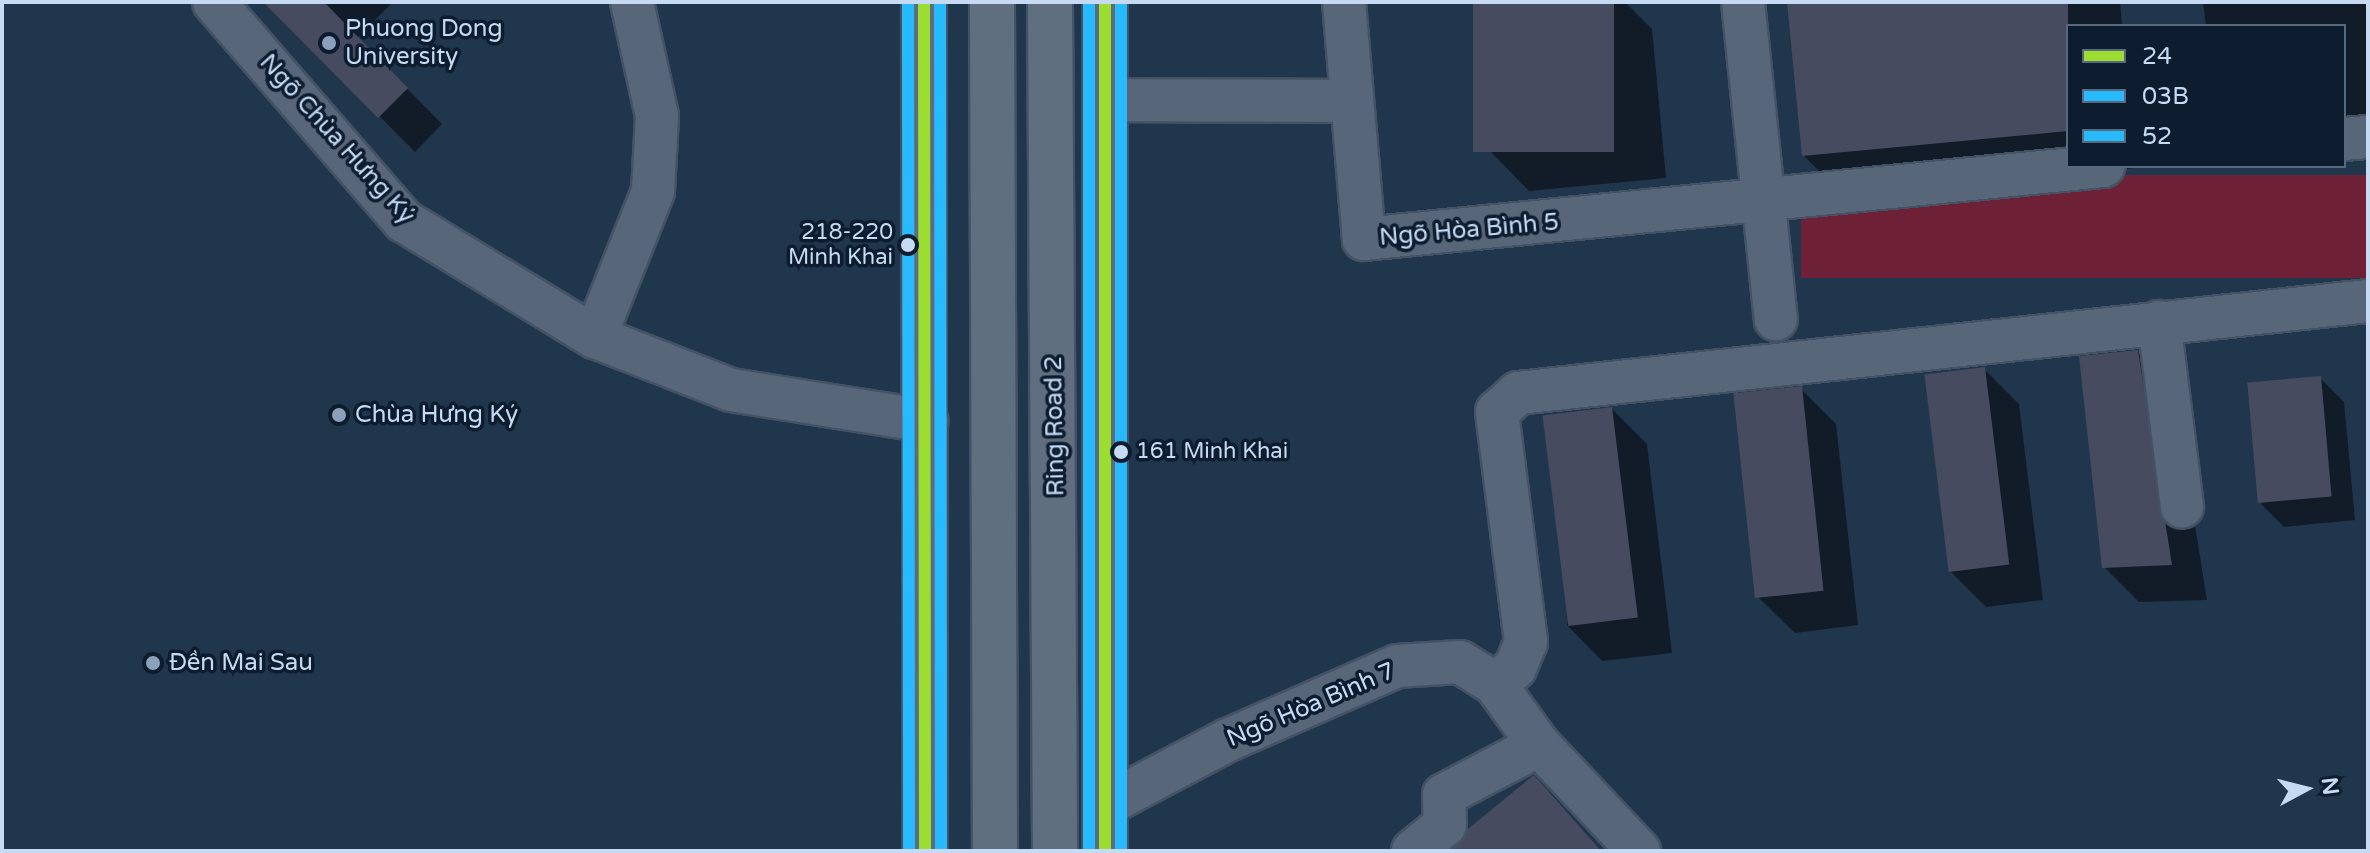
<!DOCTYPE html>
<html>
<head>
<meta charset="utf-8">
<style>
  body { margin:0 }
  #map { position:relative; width:2370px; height:853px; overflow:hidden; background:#20364c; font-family:"Varela Round",sans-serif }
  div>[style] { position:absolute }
  .green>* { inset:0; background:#6e2036; transform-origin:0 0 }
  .shadow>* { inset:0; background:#0007 }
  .building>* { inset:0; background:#474b5f; transform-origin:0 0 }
  .roads { filter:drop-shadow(2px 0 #435365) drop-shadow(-2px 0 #435365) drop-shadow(0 2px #435365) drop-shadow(0 -2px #435365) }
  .minor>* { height:42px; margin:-21px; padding:0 21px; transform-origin:21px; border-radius:21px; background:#576678 }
  .primary>* { height:44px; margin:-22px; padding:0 22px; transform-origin:22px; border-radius:22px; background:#5c6c7c }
  .trunk>* { height:44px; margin:-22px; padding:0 22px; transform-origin:22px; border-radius:22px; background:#5f6f80 }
  .bus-1>* { height:12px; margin:-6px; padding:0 6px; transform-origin:6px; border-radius:6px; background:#9cdd31 }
  .bus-2>* { height:12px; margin:-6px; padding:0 6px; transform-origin:6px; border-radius:6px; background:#27baff }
  .bus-3>* { height:12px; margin:-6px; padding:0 6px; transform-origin:6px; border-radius:6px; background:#27baff }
  .dots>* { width:22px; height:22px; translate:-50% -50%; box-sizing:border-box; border:4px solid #0d1d2f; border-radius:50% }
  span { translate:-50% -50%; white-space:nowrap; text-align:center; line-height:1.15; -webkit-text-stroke:7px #0d1d2f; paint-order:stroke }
  .bus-label { font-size:22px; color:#c6dbf3 }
  .right { translate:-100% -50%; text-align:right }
  .left { translate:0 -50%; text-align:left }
  .poi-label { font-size:24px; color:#c6dbf3 }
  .street-label { font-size:24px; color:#c6dbf3 }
  .frame { position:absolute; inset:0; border:4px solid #c6dbf3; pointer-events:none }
  .legend { position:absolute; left:2066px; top:24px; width:280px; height:144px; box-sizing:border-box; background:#0d1d2f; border:2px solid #57697d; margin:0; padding:10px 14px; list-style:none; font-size:24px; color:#c6dbf3 }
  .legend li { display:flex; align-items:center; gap:16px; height:40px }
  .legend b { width:40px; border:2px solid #57697d }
  .north { position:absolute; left:2266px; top:749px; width:80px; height:80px; -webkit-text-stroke:6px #0d1d2f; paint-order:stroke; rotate:83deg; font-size:22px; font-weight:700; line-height:32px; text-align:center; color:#c6dbf3 }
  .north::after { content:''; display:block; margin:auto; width:28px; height:36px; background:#c6dbf3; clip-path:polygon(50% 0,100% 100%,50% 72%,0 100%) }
</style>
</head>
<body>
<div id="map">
  <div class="green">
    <i style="left:2368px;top:175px;width:103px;height:567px;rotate:90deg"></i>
  </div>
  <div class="shadow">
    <i style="clip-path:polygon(266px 2px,393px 2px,357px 38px,442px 124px,415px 152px)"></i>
    <i style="clip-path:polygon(1475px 2px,1625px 2px,1652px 29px,1666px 178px,1529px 191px,1489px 150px)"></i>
    <i style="clip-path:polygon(1789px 2px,2120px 2px,2122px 26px,2068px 26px,2068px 166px,2136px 168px,1844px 196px,1804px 156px)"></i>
    <i style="clip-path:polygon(2203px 2px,2368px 2px,2368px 139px,2344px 142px,2344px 26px,2206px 26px)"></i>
    <i style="clip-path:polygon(2138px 352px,2173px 388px,2207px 600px,2139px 602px,2104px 567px)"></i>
    <i style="clip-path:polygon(1984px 369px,2019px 404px,2043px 600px,1986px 607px,1951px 572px)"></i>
    <i style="clip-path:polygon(2320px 378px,2344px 402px,2355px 520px,2284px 527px,2261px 504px)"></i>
    <i style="clip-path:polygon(1801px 389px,1836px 424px,1858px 625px,1795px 633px,1759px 598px)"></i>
    <i style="clip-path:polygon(1612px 409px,1647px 444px,1672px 653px,1602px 661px,1567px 625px)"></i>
  </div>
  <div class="building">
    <i style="clip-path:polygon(263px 2px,324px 2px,408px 88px,378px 118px)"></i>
    <i style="left:1473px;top:2px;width:141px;height:150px"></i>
    <i style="clip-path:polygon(1787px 2px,2068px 2px,2068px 131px,1802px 156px)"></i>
    <i style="clip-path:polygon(2138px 350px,2172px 565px,2102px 568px,2079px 356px)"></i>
    <i style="left:1985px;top:367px;width:199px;height:61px;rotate:83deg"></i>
    <i style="left:2321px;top:376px;width:121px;height:74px;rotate:85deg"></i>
    <i style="left:1802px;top:386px;width:206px;height:69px;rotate:84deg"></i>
    <i style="left:1612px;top:407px;width:212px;height:70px;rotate:83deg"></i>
    <i style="clip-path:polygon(1534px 775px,1601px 851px,1451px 851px,1468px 829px)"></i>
  </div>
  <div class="roads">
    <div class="minor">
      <i style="left:214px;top:2px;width:290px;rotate:49.1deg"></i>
      <i style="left:404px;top:221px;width:223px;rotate:31.3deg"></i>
      <i style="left:595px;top:337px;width:146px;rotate:21.3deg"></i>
      <i style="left:731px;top:390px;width:198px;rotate:9deg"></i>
      <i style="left:1344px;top:2px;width:238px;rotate:85.2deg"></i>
      <i style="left:1364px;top:239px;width:743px;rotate:-5.64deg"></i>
      <i style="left:1743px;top:2px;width:319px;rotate:84.1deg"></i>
      <i style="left:1106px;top:100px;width:245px;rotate:0.2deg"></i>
      <i style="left:2344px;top:139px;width:24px;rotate:-5deg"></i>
      <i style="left:2159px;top:322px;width:186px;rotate:82.9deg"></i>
      <i style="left:595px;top:337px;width:157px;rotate:-68.3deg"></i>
      <i style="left:653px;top:191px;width:75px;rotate:-86.9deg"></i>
      <i style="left:657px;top:116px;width:117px;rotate:-102.4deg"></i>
      <i style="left:1495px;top:684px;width:26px;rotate:-39deg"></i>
      <i style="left:1515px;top:668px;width:28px;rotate:-67deg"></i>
      <i style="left:1526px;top:642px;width:232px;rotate:-97.2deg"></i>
      <i style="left:1497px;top:412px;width:28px;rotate:-42deg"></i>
      <i style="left:1518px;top:393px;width:855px;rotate:-6.18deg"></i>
      <i style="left:1105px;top:805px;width:139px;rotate:-27.9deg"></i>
      <i style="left:1228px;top:740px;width:184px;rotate:-23.6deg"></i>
      <i style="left:1397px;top:666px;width:63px;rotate:-3.6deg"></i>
      <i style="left:1460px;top:662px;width:41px;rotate:32.2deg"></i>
      <i style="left:1495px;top:684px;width:75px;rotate:54.2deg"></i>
      <i style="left:1539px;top:745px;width:146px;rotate:46.7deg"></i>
      <i style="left:1413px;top:851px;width:41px;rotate:-39.1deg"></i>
      <i style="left:1445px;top:825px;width:30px;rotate:-92deg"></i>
      <i style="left:1444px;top:795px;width:107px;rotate:-27.8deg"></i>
    </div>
    <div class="primary">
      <i style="left:924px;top:2px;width:849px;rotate:89.93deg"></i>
      <i style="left:1105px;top:851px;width:849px;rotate:-90deg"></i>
    </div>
    <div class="trunk">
      <i style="left:992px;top:2px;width:849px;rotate:89.8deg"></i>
      <i style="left:1050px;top:2px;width:849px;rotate:89.66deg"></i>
    </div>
  </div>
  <div class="bus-1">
    <i style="left:924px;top:2px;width:849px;rotate:89.93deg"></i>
    <i style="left:1105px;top:2px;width:849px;rotate:90deg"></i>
  </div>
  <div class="bus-2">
    <i style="left:908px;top:2px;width:849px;rotate:89.93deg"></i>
    <i style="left:1121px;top:2px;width:849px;rotate:90deg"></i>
  </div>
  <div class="bus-3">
    <i style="left:940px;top:2px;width:849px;rotate:89.93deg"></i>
    <i style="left:1089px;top:2px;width:849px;rotate:90deg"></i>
  </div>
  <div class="dots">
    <i style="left:329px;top:43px;background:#8ca1b9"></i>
    <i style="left:908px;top:245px;background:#c6dbf3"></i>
    <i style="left:339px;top:415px;background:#8ca1b9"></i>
    <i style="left:1121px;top:452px;background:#c6dbf3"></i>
    <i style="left:153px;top:663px;background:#8ca1b9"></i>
  </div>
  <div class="bus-label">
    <span class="right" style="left:893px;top:245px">218-220<br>Minh Khai</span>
    <span class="left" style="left:1136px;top:452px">161 Minh Khai</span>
  </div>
  <div class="poi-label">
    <span class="left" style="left:345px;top:43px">Phuong Dong<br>University</span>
    <span class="left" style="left:355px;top:415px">Chùa Hưng Ký</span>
    <span class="left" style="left:169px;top:663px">Đền Mai Sau</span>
  </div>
  <div class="street-label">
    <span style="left:337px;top:139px;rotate:48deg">Ngõ Chùa Hưng Ký</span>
    <span style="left:1469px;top:230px;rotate:-5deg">Ngõ Hòa Bình 5</span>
    <span style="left:1055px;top:426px;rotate:-91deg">Ring Road 2</span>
    <span style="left:1311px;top:705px;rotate:-23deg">Ngõ Hòa Bình 7</span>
  </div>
  <div class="frame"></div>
  <ul class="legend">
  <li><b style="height:10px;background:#9cdd31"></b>24</li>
  <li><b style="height:10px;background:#27baff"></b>03B</li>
  <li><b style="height:10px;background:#27baff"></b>52</li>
  </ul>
  <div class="north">N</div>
</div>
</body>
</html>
